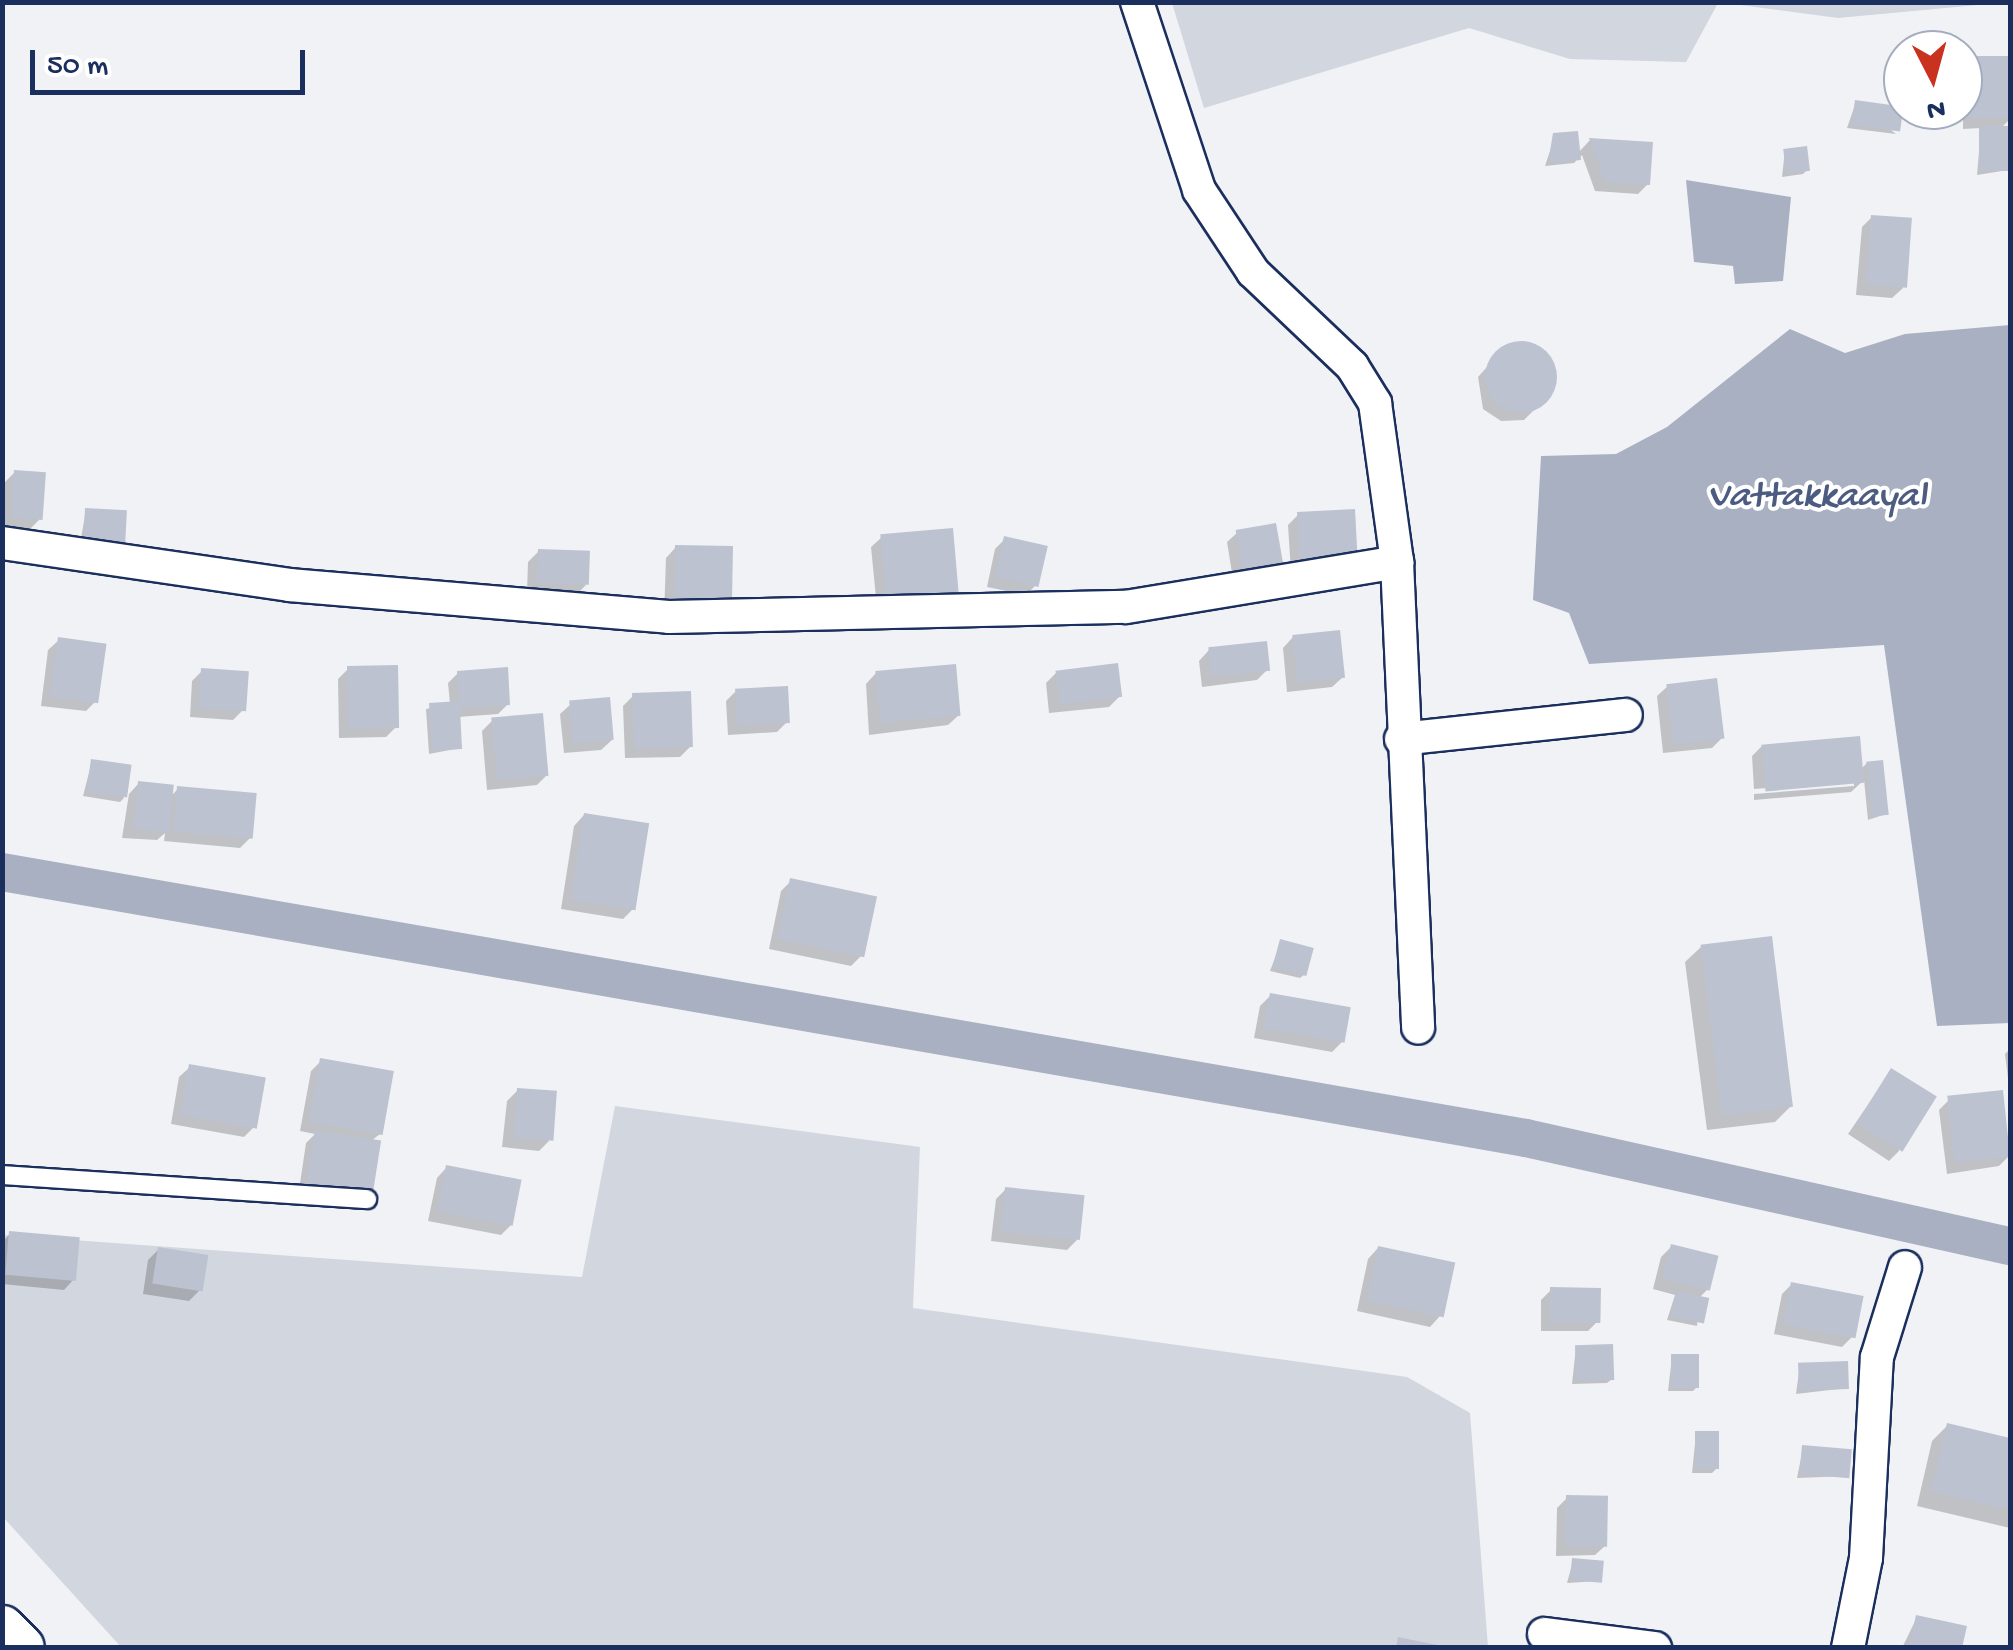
<!DOCTYPE html>
<html>
<head>
<meta charset="utf-8">
<style>
  body { margin:0 }
  #map { position:relative; width:2013px; height:1650px; overflow:hidden; background:#f1f2f5; font-family:"Gochi Hand",sans-serif }
  div>[style] { position:absolute }
  .green>* { inset:0; background:#d2d6df }
  .water>* { inset:0; background:#a8b0c2 }
  .shadow>* { inset:0; background:#0003 }
  .canal>* { height:38px; margin:-19px; padding:0 19px; transform-origin:19px; border-radius:19px; background:#a8b0c2 }
  .building>* { inset:0; background:#bcc2d0; transform-origin:0 0 }
  .round { border-radius:50% }
  .roads { filter:drop-shadow(2px 0 #1b2f5e) drop-shadow(-2px 0 #1b2f5e) drop-shadow(0 2px #1b2f5e) drop-shadow(0 -2px #1b2f5e) }
  .service>* { height:18px; margin:-9px; padding:0 9px; transform-origin:9px; border-radius:9px; background:#fff }
  .minor>* { height:32px; margin:-16px; padding:0 16px; transform-origin:16px; border-radius:16px; background:#fff }
  .secondary>* { height:48px; margin:-24px; padding:0 24px; transform-origin:24px; border-radius:24px; background:#fff }
  span { translate:-50% -50%; white-space:nowrap; text-align:center; line-height:1.15; -webkit-text-stroke:8px #fff; paint-order:stroke }
  .water-label { font-size:38px; color:#4c5c81; font-style:italic }
  .frame { position:absolute; inset:0; border:5px solid #1b2f5e; pointer-events:none }
  .north { position:absolute; left:1883px; top:30px; width:100px; height:100px; box-sizing:border-box; background:#fff; border:2px solid #a4acbf; border-radius:50%; rotate:174deg; font-size:28px; font-weight:700; line-height:40px; text-align:center; color:#1b2f5e }
  .north::after { content:''; display:block; margin:auto; width:35px; height:45px; background:#c8321e; clip-path:polygon(50% 0,100% 100%,50% 72%,0 100%) }
  .scale { position:absolute; left:30px; top:50px; width:275px; height:45px; box-sizing:border-box; border:5px solid #1b2f5e; border-top:0; padding-left:12px; font-size:30px; line-height:35px; white-space:nowrap; color:#1b2f5e; -webkit-text-stroke:8px #fff; paint-order:stroke }
</style>
</head>
<body>
<div id="map">
  <div class="green">
    <i style="clip-path:polygon(2010px 2px,1838px 18px,1725px 3px,1725px 2px)"></i>
    <i style="clip-path:polygon(1172px 3px,1172px 2px,1718px 3px,1686px 62px,1570px 59px,1469px 28px,1204px 108px)"></i>
    <i style="clip-path:polygon(615px 1106px,920px 1147px,913px 1308px,1407px 1377px,1470px 1413px,1488px 1647px,121px 1647px,3px 1517px,3px 1235px,582px 1277px)"></i>
  </div>
  <div class="water">
    <i style="clip-path:polygon(1686px 180px,1791px 197px,1783px 281px,1735px 284px,1733px 266px,1694px 262px)"></i>
    <i style="clip-path:polygon(2010px 325px,2010px 1023px,1937px 1026px,1884px 645px,1589px 664px,1569px 613px,1533px 600px,1541px 456px,1616px 454px,1667px 427px,1790px 329px,1845px 353px,1905px 334px)"></i>
  </div>
  <div class="shadow">
    <i style="clip-path:polygon(2008px 58px,2010px 119px,2001px 128px,2008px 170px,1977px 175px,1981px 128px,1963px 129px,1963px 68px,1970px 61px)"></i>
    <i style="clip-path:polygon(1856px 102px,1896px 134px,1847px 128px)"></i>
    <i style="clip-path:polygon(1555px 136px,1578px 153px,1590px 140px,1648px 184px,1638px 194px,1595px 191px,1582px 155px,1574px 163px,1545px 166px)"></i>
    <i style="clip-path:polygon(1785px 150px,1807px 170px,1803px 174px,1782px 177px)"></i>
    <i style="clip-path:polygon(1872px 217px,1903px 288px,1892px 298px,1856px 295px,1862px 227px)"></i>
    <i style="clip-path:polygon(1536px 347px,1551px 361px,1551px 393px,1524px 420px,1501px 421px,1483px 409px,1478px 377px,1503px 349px)"></i>
    <i style="clip-path:polygon(15px 472px,39px 520px,29px 530px,2px 528px,5px 482px)"></i>
    <i style="clip-path:polygon(86px 510px,123px 542px,80px 544px)"></i>
    <i style="clip-path:polygon(1298px 515px,1356px 558px,1291px 572px,1288px 525px)"></i>
    <i style="clip-path:polygon(1238px 532px,1280px 562px,1270px 573px,1233px 579px,1227px 542px)"></i>
    <i style="clip-path:polygon(882px 537px,957px 592px,946px 602px,877px 608px,871px 547px)"></i>
    <i style="clip-path:polygon(1005px 539px,1036px 585px,1026px 595px,987px 587px,995px 549px)"></i>
    <i style="clip-path:polygon(676px 547px,730px 549px,664px 616px,666px 558px)"></i>
    <i style="clip-path:polygon(539px 551px,586px 585px,576px 595px,527px 593px,528px 562px)"></i>
    <i style="clip-path:polygon(1293px 637px,1343px 677px,1332px 687px,1287px 692px,1283px 648px)"></i>
    <i style="clip-path:polygon(59px 640px,96px 701px,86px 711px,41px 706px,48px 650px)"></i>
    <i style="clip-path:polygon(1209px 650px,1267px 670px,1257px 680px,1202px 687px,1199px 661px)"></i>
    <i style="clip-path:polygon(349px 668px,396px 727px,386px 737px,339px 738px,338px 679px)"></i>
    <i style="clip-path:polygon(202px 671px,243px 710px,233px 720px,190px 717px,192px 681px)"></i>
    <i style="clip-path:polygon(458px 673px,508px 704px,498px 714px,458px 717px,460px 748px,429px 754px,426px 709px,450px 704px,448px 683px)"></i>
    <i style="clip-path:polygon(876px 673px,959px 715px,948px 725px,869px 735px,866px 684px)"></i>
    <i style="clip-path:polygon(1056px 673px,1119px 697px,1109px 707px,1049px 713px,1046px 683px)"></i>
    <i style="clip-path:polygon(1668px 686px,1722px 738px,1712px 748px,1663px 753px,1657px 696px)"></i>
    <i style="clip-path:polygon(736px 691px,787px 722px,777px 732px,728px 735px,726px 701px)"></i>
    <i style="clip-path:polygon(633px 696px,691px 746px,680px 757px,625px 758px,623px 706px)"></i>
    <i style="clip-path:polygon(571px 704px,612px 740px,601px 750px,564px 753px,560px 714px)"></i>
    <i style="clip-path:polygon(492px 721px,547px 775px,537px 785px,487px 790px,482px 731px)"></i>
    <i style="clip-path:polygon(1762px 746px,1860px 770px,1867px 763px,1886px 814px,1868px 820px,1864px 780px,1851px 792px,1754px 800px,1754px 794px,1854px 786px,1854px 781px,1754px 789px,1752px 756px)"></i>
    <i style="clip-path:polygon(92px 761px,124px 798px,120px 802px,83px 796px)"></i>
    <i style="clip-path:polygon(139px 783px,170px 797px,178px 789px,250px 838px,240px 848px,164px 841px,165px 833px,157px 840px,122px 838px,129px 794px)"></i>
    <i style="clip-path:polygon(584px 815px,633px 909px,623px 919px,561px 909px,574px 826px)"></i>
    <i style="clip-path:polygon(791px 881px,861px 956px,851px 966px,769px 949px,781px 891px)"></i>
    <i style="clip-path:polygon(1281px 942px,1305px 974px,1300px 978px,1270px 971px)"></i>
    <i style="clip-path:polygon(1701px 947px,1791px 1106px,1775px 1122px,1707px 1130px,1685px 962px)"></i>
    <i style="clip-path:polygon(1271px 995px,1342px 1042px,1332px 1052px,1254px 1038px,1260px 1006px)"></i>
    <i style="clip-path:polygon(2010px 1049px,2010px 1094px,2005px 1054px)"></i>
    <i style="clip-path:polygon(321px 1061px,380px 1134px,298px 1197px,306px 1143px,315px 1134px,300px 1131px,311px 1071px)"></i>
    <i style="clip-path:polygon(190px 1067px,254px 1127px,244px 1137px,171px 1124px,179px 1077px)"></i>
    <i style="clip-path:polygon(1891px 1071px,1899px 1151px,1889px 1161px,1848px 1134px)"></i>
    <i style="clip-path:polygon(518px 1090px,549px 1141px,539px 1151px,502px 1147px,507px 1101px)"></i>
    <i style="clip-path:polygon(1949px 1100px,2009px 1156px,1999px 1166px,1947px 1174px,1939px 1110px)"></i>
    <i style="clip-path:polygon(447px 1167px,511px 1225px,501px 1235px,428px 1221px,437px 1178px)"></i>
    <i style="clip-path:polygon(1006px 1189px,1077px 1240px,1067px 1250px,991px 1241px,996px 1199px)"></i>
    <i style="clip-path:polygon(10px 1234px,74px 1279px,64px 1290px,2px 1284px,2px 1242px)"></i>
    <i style="clip-path:polygon(1672px 1246px,1707px 1290px,1699px 1298px,1697px 1326px,1667px 1320px,1675px 1295px,1653px 1289px,1661px 1257px)"></i>
    <i style="clip-path:polygon(1378px 1248px,1440px 1316px,1430px 1327px,1357px 1311px,1368px 1259px)"></i>
    <i style="clip-path:polygon(158px 1250px,199px 1291px,189px 1301px,143px 1294px,148px 1260px)"></i>
    <i style="clip-path:polygon(1792px 1284px,1852px 1337px,1842px 1347px,1774px 1334px,1782px 1294px)"></i>
    <i style="clip-path:polygon(1551px 1290px,1598px 1321px,1588px 1331px,1541px 1331px,1541px 1300px)"></i>
    <i style="clip-path:polygon(1576px 1347px,1612px 1379px,1607px 1383px,1572px 1384px)"></i>
    <i style="clip-path:polygon(1672px 1357px,1697px 1387px,1693px 1391px,1668px 1391px)"></i>
    <i style="clip-path:polygon(1800px 1365px,1847px 1388px,1796px 1394px)"></i>
    <i style="clip-path:polygon(1948px 1425px,2010px 1440px,2010px 1528px,1917px 1506px,1932px 1441px)"></i>
    <i style="clip-path:polygon(1696px 1434px,1717px 1468px,1712px 1473px,1692px 1473px)"></i>
    <i style="clip-path:polygon(1803px 1448px,1848px 1476px,1797px 1478px)"></i>
    <i style="clip-path:polygon(1567px 1498px,1606px 1545px,1595px 1555px,1556px 1556px,1557px 1508px)"></i>
    <i style="clip-path:polygon(1573px 1561px,1600px 1581px,1567px 1583px)"></i>
    <i style="clip-path:polygon(1917px 1617px,1960px 1648px,1902px 1648px)"></i>
  </div>
  <div class="canal">
    <i style="left:2px;top:872px;width:1547px;rotate:9.9deg"></i>
    <i style="left:1526px;top:1138px;width:496px;rotate:12.6deg"></i>
  </div>
  <div class="building">
    <i style="left:2010px;top:56px;width:62px;height:41px;rotate:90deg"></i>
    <i style="left:1855px;top:100px;width:49px;height:25px;rotate:8deg"></i>
    <i style="left:1979px;top:126px;width:30px;height:45px"></i>
    <i style="clip-path:polygon(1578px 131px,1581px 160px,1548px 163px,1553px 133px)"></i>
    <i style="clip-path:polygon(1589px 138px,1653px 142px,1650px 185px,1605px 182px)"></i>
    <i style="left:1807px;top:146px;width:25px;height:24px;rotate:83deg"></i>
    <i style="left:1871px;top:215px;width:41px;height:70px;rotate:4deg"></i>
    <i class="round" style="left:1485px;top:341px;width:72px;height:72px"></i>
    <i style="left:14px;top:470px;width:32px;height:48px;rotate:4deg"></i>
    <i style="left:85px;top:508px;width:42px;height:32px;rotate:3deg"></i>
    <i style="left:1355px;top:509px;width:50px;height:58px;rotate:87deg"></i>
    <i style="left:1276px;top:523px;width:41px;height:41px;rotate:80deg"></i>
    <i style="left:953px;top:528px;width:64px;height:73px;rotate:85deg"></i>
    <i style="left:1004px;top:536px;width:45px;height:42px;rotate:13deg"></i>
    <i style="left:675px;top:545px;width:58px;height:62px;rotate:1deg"></i>
    <i style="left:538px;top:549px;width:52px;height:34px;rotate:2deg"></i>
    <i style="left:1340px;top:630px;width:48px;height:48px;rotate:84deg"></i>
    <i style="left:58px;top:637px;width:49px;height:60px;rotate:8deg"></i>
    <i style="left:1267px;top:641px;width:30px;height:59px;rotate:84deg"></i>
    <i style="left:1118px;top:663px;width:34px;height:63px;rotate:83deg"></i>
    <i style="left:956px;top:664px;width:52px;height:81px;rotate:85deg"></i>
    <i style="left:398px;top:665px;width:63px;height:51px;rotate:89deg"></i>
    <i style="clip-path:polygon(508px 667px,510px 705px,460px 708px,462px 749px,432px 751px,429px 703px,459px 701px,457px 671px)"></i>
    <i style="left:201px;top:668px;width:48px;height:40px;rotate:4deg"></i>
    <i style="left:1717px;top:678px;width:61px;height:51px;rotate:83deg"></i>
    <i style="left:788px;top:686px;width:37px;height:53px;rotate:87deg"></i>
    <i style="left:691px;top:691px;width:56px;height:59px;rotate:88deg"></i>
    <i style="left:610px;top:697px;width:43px;height:41px;rotate:85deg"></i>
    <i style="left:543px;top:713px;width:63px;height:52px;rotate:85deg"></i>
    <i style="left:1860px;top:736px;width:47px;height:99px;rotate:85deg"></i>
    <i style="left:91px;top:759px;width:41px;height:33px;rotate:8deg"></i>
    <i style="left:1883px;top:760px;width:55px;height:17px;rotate:84deg"></i>
    <i style="left:138px;top:781px;width:36px;height:48px;rotate:6deg"></i>
    <i style="left:177px;top:786px;width:80px;height:46px;rotate:5deg"></i>
    <i style="left:584px;top:813px;width:66px;height:88px;rotate:9deg"></i>
    <i style="left:790px;top:878px;width:89px;height:62px;rotate:12deg"></i>
    <i style="left:1772px;top:936px;width:172px;height:72px;rotate:83deg"></i>
    <i style="left:1280px;top:939px;width:35px;height:29px;rotate:15deg"></i>
    <i style="left:1270px;top:993px;width:82px;height:36px;rotate:10deg"></i>
    <i style="left:320px;top:1058px;width:75px;height:65px;rotate:10deg"></i>
    <i style="left:189px;top:1064px;width:78px;height:52px;rotate:10deg"></i>
    <i style="left:1891px;top:1068px;width:54px;height:65px;rotate:32deg"></i>
    <i style="left:517px;top:1088px;width:40px;height:50px;rotate:4deg"></i>
    <i style="left:2003px;top:1090px;width:67px;height:56px;rotate:84deg"></i>
    <i style="left:315px;top:1130px;width:67px;height:58px;rotate:9deg"></i>
    <i style="left:446px;top:1165px;width:77px;height:47px;rotate:11deg"></i>
    <i style="left:1005px;top:1187px;width:80px;height:45px;rotate:6deg"></i>
    <i style="left:9px;top:1231px;width:71px;height:44px;rotate:5deg"></i>
    <i style="left:1671px;top:1244px;width:49px;height:36px;rotate:14deg"></i>
    <i style="left:1378px;top:1246px;width:79px;height:56px;rotate:12deg"></i>
    <i style="left:158px;top:1247px;width:51px;height:37px;rotate:9deg"></i>
    <i style="left:1791px;top:1282px;width:74px;height:43px;rotate:11deg"></i>
    <i style="left:1550px;top:1287px;width:51px;height:35px;rotate:1deg"></i>
    <i style="left:1676px;top:1291px;width:34px;height:26px;rotate:12deg"></i>
    <i style="left:1613px;top:1344px;width:36px;height:38px;rotate:88deg"></i>
    <i style="left:1671px;top:1354px;width:28px;height:34px"></i>
    <i style="left:1848px;top:1361px;width:28px;height:50px;rotate:88deg"></i>
    <i style="clip-path:polygon(1947px 1423px,2010px 1438px,2010px 1510px,1931px 1491px)"></i>
    <i style="left:1695px;top:1431px;width:24px;height:38px"></i>
    <i style="left:1802px;top:1445px;width:50px;height:29px;rotate:5deg"></i>
    <i style="left:1566px;top:1495px;width:42px;height:51px;rotate:1deg"></i>
    <i style="left:1572px;top:1558px;width:32px;height:22px;rotate:5deg"></i>
    <i style="clip-path:polygon(1916px 1615px,1967px 1626px,1962px 1648px,1909px 1648px)"></i>
    <i style="clip-path:polygon(1398px 1637px,1442px 1646px,1442px 1648px,1396px 1648px)"></i>
  </div>
  <div class="roads">
    <div class="service">
      <i style="left:2px;top:1175px;width:366px;rotate:3.8deg"></i>
    </div>
    <div class="minor">
      <i style="left:1137px;top:2px;width:198px;rotate:71.7deg"></i>
      <i style="left:1199px;top:190px;width:98px;rotate:56.6deg"></i>
      <i style="left:1253px;top:272px;width:137px;rotate:43.5deg"></i>
      <i style="left:1352px;top:366px;width:44px;rotate:58.1deg"></i>
      <i style="left:1375px;top:403px;width:161px;rotate:82.1deg"></i>
      <i style="left:1397px;top:562px;width:466px;rotate:87.4deg"></i>
      <i style="left:2px;top:543px;width:290px;rotate:8.3deg"></i>
      <i style="left:289px;top:585px;width:381px;rotate:4.8deg"></i>
      <i style="left:669px;top:617px;width:457px;rotate:-1.3deg"></i>
      <i style="left:1126px;top:607px;width:275px;rotate:-9.4deg"></i>
      <i style="left:1401px;top:739px;width:226px;rotate:-6.1deg"></i>
      <i style="left:1544px;top:1634px;width:112px;rotate:7.2deg"></i>
      <i style="left:1848px;top:1648px;width:92px;rotate:-78.7deg"></i>
      <i style="left:1866px;top:1558px;width:201px;rotate:-86.9deg"></i>
      <i style="left:1877px;top:1357px;width:94px;rotate:-72.7deg"></i>
    </div>
    <div class="secondary">
      <i style="left:2px;top:1630px;width:25px;rotate:45deg"></i>
    </div>
  </div>
  <div class="water-label">
    <span style="left:1817px;top:499px">Vattakkaayal</span>
  </div>
  <div class="frame"></div>
  <div class="north">N</div>
  <div class="scale">50 m</div>
</div>
</body>
</html>
